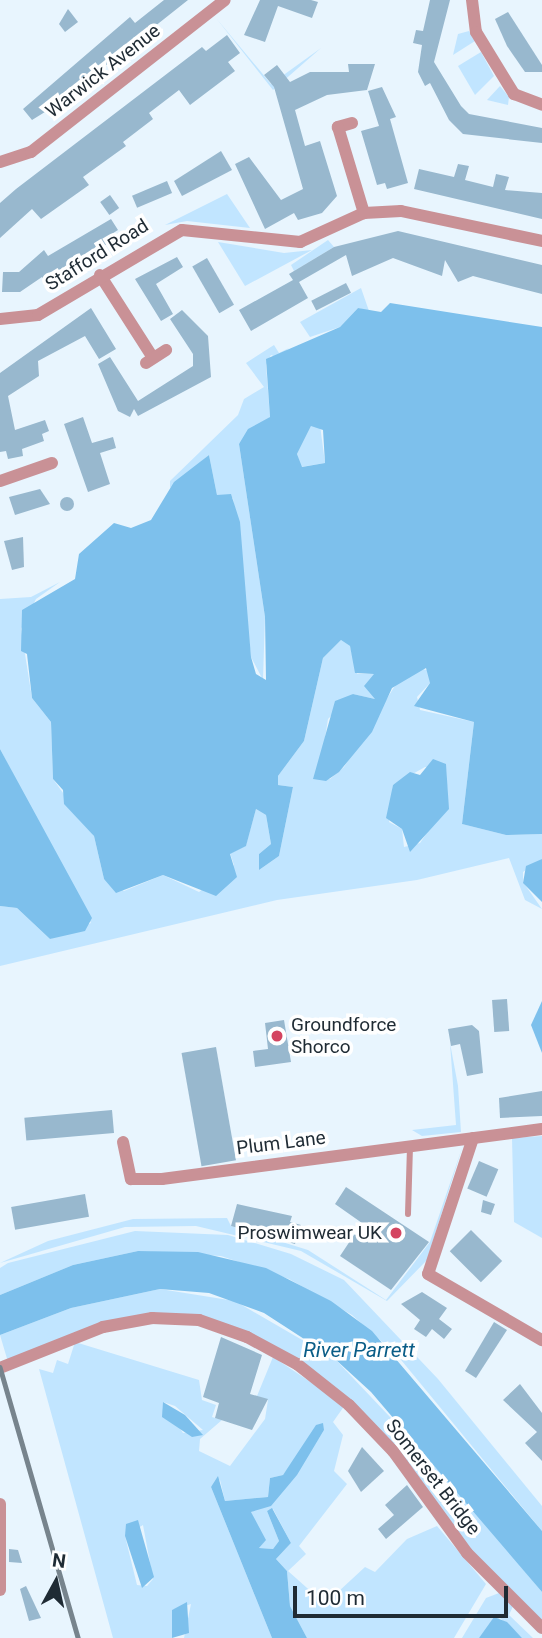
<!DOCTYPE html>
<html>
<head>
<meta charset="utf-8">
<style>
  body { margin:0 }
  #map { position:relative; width:542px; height:1638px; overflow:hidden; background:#e8f5fe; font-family:Roboto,sans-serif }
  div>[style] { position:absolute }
  .green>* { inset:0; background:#c1e5ff }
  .water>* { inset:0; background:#7dc0ec }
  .building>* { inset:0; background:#98b8ce; transform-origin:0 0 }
  .round { border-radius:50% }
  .lane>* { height:6px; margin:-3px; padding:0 3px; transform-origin:3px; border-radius:3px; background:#c99196 }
  .street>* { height:12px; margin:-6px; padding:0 6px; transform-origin:6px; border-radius:6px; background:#c99196 }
  .rail>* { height:4.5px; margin:-2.25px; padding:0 2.25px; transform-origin:2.25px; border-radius:2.25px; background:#77848d }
  .dots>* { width:19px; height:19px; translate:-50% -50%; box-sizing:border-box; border:4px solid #fff; border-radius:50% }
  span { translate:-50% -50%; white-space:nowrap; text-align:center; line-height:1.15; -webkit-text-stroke:7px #fff; paint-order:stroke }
  .street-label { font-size:19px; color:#1f2b34 }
  .poi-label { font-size:19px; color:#1f2b34 }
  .left { translate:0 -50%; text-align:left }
  .right { translate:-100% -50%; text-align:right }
  .water-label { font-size:21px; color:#0a5d87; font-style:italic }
  .north { position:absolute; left:21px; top:1547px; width:70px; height:70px; -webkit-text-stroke:5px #fff; paint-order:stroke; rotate:8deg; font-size:19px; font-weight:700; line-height:28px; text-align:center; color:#1f2b34 }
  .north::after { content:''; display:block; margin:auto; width:24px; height:32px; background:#1f2b34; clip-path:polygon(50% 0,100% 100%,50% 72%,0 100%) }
  .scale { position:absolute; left:293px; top:1586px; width:215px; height:32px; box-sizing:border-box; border:4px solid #1f2b34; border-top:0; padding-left:9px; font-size:21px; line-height:24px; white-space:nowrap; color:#1f2b34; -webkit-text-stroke:5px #fff; paint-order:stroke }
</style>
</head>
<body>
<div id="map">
  <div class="green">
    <i style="clip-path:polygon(216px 18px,271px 84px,321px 48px,273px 90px)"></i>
    <i style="clip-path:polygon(469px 31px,475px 41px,453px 55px,458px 34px)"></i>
    <i style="clip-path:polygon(481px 52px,494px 76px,475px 95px,458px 66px)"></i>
    <i style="clip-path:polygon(500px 86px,509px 97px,508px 105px,487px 100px)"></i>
    <i style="clip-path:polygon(227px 194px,250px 228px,187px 221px,165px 225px)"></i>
    <i style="clip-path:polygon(328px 240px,334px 247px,294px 271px,291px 265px)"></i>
    <i style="clip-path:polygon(218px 242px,284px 253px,312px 250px,245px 286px)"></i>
    <i style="clip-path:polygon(361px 288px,369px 311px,358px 308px,340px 327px,310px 337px,300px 322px)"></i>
    <i style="clip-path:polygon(274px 345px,279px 353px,289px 348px,278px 358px,271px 355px,266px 365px,270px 417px,239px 444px,265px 617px,263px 680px,251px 657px,233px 498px,217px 495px,209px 455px,170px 488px,170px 481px,238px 415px,244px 399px,264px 387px,246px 363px)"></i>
    <i style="clip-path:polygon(320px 425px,325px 463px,301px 467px,297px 454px,311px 426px)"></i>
    <i style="clip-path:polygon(evenodd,60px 582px,36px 599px,21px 629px,32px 698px,51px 722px,53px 779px,94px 836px,104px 879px,124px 891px,163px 875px,199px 892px,234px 865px,230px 853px,246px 845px,256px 809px,266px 815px,271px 844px,259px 854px,259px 870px,279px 856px,293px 787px,278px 785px,278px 776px,304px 741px,323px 658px,341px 640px,350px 646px,357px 674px,374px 674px,375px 699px,353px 694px,328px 719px,319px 776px,330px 779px,344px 767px,398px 681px,418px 668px,431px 671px,430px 683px,417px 697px,420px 710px,474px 722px,462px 824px,506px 835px,542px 834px,542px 859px,523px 872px,523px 882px,542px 909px,525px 900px,509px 858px,417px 880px,277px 900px,0 966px,0 906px,17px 908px,50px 939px,91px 923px,0 749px,0 599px,31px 597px,60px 582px,425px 767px,446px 768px,448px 802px,420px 843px,404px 847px,402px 829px,389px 822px,393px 785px,425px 767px)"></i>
    <i style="clip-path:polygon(450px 1043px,458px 1086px,461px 1132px,422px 1136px,412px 1130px,456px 1125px)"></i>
    <i style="clip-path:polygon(542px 1136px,542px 1238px,514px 1222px,512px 1138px)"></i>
    <i style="clip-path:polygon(463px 1145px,427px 1260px,387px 1301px,301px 1251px,196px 1226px,125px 1227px,0 1263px,48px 1241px,133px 1219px,227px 1218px,231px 1226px,308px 1250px,386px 1300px,430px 1242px)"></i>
    <i style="clip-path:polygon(135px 1231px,228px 1235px,291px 1254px,344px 1280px,438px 1379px,542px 1506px,542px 1531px,397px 1355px,352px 1315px,289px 1279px,221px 1256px,138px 1251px,73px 1265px,0 1295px,0 1268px,8px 1263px)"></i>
    <i style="clip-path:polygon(160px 1289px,235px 1301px,335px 1359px,445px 1475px,542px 1592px,542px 1623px,476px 1557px,379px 1431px,238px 1328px,141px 1316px,8px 1362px,0 1335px,71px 1308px)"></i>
    <i style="clip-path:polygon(evenodd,75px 1342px,199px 1380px,202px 1400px,216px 1405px,212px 1417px,222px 1420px,200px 1439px,199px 1451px,230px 1466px,265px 1419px,268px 1400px,257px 1396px,273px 1357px,345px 1405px,333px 1422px,343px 1435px,334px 1471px,347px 1484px,299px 1546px,306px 1554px,288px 1571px,325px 1604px,365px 1567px,375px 1572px,407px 1539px,437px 1526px,486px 1584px,454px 1638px,307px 1638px,290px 1606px,287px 1571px,276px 1559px,291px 1543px,273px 1509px,267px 1511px,279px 1541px,273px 1549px,259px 1548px,263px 1543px,251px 1512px,270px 1503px,293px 1479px,324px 1430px,309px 1439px,283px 1475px,270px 1478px,268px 1497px,225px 1501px,220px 1480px,211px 1487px,272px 1638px,184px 1638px,191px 1604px,172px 1610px,172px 1638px,113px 1638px,39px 1369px,53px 1373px,57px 1360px,68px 1364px,75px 1342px,163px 1402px,175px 1406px,203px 1430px,183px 1433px,163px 1402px,75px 1342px,143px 1525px,153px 1579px,147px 1586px,137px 1585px,125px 1536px,143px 1525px)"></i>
    <i style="clip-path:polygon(499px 1593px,514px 1604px,509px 1615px,533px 1638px,522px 1638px,500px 1618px,479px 1638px,462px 1638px,486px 1598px)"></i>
  </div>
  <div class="water">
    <i style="clip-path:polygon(evenodd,390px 303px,542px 327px,542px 834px,506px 835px,462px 824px,474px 722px,414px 706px,430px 683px,426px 668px,392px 688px,372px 732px,339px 772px,326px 781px,313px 779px,335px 701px,353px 694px,375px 699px,364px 686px,374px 674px,355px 673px,350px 646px,341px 640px,323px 658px,304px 741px,278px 776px,278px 785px,293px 787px,279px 856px,259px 870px,259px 854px,271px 844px,266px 815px,256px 809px,246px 846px,230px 854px,237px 877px,216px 896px,163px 875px,116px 893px,104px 879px,94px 836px,64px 804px,63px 790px,53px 779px,51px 722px,32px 698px,27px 654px,21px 651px,22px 610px,75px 579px,79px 554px,114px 523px,131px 528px,151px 520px,174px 482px,209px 455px,217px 495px,231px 494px,240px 522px,251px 657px,256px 674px,266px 680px,265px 617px,239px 444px,248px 429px,270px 417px,266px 359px,340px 327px,358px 308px,381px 312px,390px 303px,311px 426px,323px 430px,325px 463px,302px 467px,297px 454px,311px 426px)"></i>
    <i style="clip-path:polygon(0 749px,92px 918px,85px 931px,50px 939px,17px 908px,0 906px)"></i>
    <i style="clip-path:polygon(433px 759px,446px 764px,449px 809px,410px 852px,402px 829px,386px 818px,393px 785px,410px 772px,420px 775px)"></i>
    <i style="clip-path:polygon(542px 859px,542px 902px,523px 883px,526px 866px)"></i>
    <i style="clip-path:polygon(542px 1001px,542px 1053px,531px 1025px)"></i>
    <i style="clip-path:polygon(138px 1251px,198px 1252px,266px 1268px,331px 1301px,372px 1331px,542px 1531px,542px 1592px,371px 1392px,335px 1359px,264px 1313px,209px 1293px,160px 1289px,71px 1308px,0 1335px,0 1295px,73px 1265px)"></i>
    <i style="clip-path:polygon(163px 1402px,185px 1415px,203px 1435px,192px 1437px,162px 1417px)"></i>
    <i style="clip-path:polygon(316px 1425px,323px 1423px,324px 1430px,297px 1475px,271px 1506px,251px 1512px,266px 1540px,259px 1548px,273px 1549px,279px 1541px,267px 1511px,272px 1508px,291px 1543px,276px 1559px,287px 1571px,290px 1606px,307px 1638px,272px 1638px,211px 1487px,218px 1476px,225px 1501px,268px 1497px,270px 1478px,283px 1475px)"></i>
    <i style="clip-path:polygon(138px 1520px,154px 1577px,142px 1588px,125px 1536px,126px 1524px)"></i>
    <i style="clip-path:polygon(187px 1602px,189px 1633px,172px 1638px,172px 1610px)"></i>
    <i style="clip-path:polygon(494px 1617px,507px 1622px,522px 1638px,479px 1638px)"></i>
  </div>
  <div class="building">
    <i style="clip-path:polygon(164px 0,188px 0,53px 107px,32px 120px,23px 109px,130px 17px,135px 23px)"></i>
    <i style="clip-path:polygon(260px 0,311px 0,318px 2px,312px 18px,278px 6px,265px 42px,244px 35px)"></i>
    <i style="clip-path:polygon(430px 0,450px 0,434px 62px,461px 106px,469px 114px,542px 128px,542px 143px,463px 134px,449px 120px,430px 83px,425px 86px,418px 72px,422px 45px,413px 43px,416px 30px,423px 31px)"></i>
    <i style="clip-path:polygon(68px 9px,78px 22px,65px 32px,59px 24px)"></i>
    <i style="clip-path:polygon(508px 12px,542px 65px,542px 72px,525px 72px,507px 46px,495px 19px)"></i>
    <i style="clip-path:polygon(227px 35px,240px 53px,228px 62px,235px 71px,190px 105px,179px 90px,149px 113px,153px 119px,123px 142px,126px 146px,83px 177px,89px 185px,41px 219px,32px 209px,0 238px,0 203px,16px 189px,202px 47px,206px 51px)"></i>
    <i style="clip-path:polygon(348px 64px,375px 64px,367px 90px,327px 95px,295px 110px,305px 146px,320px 141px,337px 196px,322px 213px,298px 220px,294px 213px,265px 229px,235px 164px,249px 157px,281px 200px,303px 189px,274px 87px,264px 75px,277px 65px,290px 82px,310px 72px,349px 72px)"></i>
    <i style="clip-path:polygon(382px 87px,396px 117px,390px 119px,408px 183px,387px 189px,385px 183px,377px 185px,361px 131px,379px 126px,368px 91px)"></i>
    <i style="clip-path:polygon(221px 151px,232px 170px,182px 196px,174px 181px)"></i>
    <i style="clip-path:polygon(458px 164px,469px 166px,465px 180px,493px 187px,496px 174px,509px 177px,505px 190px,542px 193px,542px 219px,414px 189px,419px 169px,454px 177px)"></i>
    <i style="left:167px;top:181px;width:13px;height:38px;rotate:67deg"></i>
    <i style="left:110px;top:195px;width:16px;height:12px;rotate:55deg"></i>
    <i style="clip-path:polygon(111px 219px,118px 230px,110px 235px,113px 240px,46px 283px,42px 277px,20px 292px,2px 292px,3px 272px,19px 272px,44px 250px,48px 256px)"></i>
    <i style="clip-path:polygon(398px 231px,542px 265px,542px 294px,473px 276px,458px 282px,445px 260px,442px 276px,393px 258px,352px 276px,346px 255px,299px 282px,308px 298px,251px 331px,239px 310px,293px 280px,289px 274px,334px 247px)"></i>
    <i style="clip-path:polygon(177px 257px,183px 267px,156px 284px,173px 314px,161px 321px,135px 279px)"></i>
    <i style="left:207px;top:258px;width:54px;height:17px;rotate:60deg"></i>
    <i style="left:346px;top:283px;width:11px;height:39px;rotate:63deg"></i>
    <i style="clip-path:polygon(91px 308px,116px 349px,99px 359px,85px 336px,38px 361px,39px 376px,8px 396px,15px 430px,45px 420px,49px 431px,42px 434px,44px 441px,22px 449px,23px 456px,8px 459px,6px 451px,0 452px,0 373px)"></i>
    <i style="clip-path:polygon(182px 310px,208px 336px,211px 377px,138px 416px,134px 409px,130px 417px,118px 411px,98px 364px,110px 357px,138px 401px,193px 366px,193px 354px,170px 319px)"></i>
    <i style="clip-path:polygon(83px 417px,92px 443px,113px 437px,116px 448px,100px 453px,110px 484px,88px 492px,64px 424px)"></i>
    <i style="clip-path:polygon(40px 489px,50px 504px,15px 515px,9px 497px)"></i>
    <i class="round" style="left:60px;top:497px;width:14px;height:14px"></i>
    <i style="clip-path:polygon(23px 537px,24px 567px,12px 570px,4px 541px)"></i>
    <i style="left:507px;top:999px;width:32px;height:15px;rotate:86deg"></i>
    <i style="clip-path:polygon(284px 1020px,291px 1062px,255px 1067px,253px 1051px,268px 1049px,265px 1023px)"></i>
    <i style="clip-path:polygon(472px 1025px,479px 1031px,483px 1073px,467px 1076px,460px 1044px,451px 1046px,448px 1029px)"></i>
    <i style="left:216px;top:1047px;width:115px;height:35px;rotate:80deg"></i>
    <i style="clip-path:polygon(542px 1091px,542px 1116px,500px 1118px,499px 1098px)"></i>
    <i style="left:112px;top:1110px;width:23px;height:88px;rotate:85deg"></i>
    <i style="left:479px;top:1161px;width:21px;height:30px;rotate:23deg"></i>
    <i style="clip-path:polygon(346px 1187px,429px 1242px,391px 1290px,340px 1256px,362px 1223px,335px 1204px)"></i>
    <i style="left:85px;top:1194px;width:23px;height:75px;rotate:80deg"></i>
    <i style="clip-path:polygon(483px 1200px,495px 1204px,491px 1215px,481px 1212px)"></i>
    <i style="clip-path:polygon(237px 1204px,292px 1216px,290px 1222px,301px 1225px,295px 1244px,231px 1226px)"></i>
    <i style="left:471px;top:1230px;width:44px;height:30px;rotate:45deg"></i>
    <i style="clip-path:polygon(422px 1292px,447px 1308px,439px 1319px,452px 1329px,444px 1339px,432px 1329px,426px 1337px,414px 1329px,420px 1320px,401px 1304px)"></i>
    <i style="clip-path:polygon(494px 1322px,507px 1330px,476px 1378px,465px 1371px)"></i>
    <i style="clip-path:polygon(221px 1337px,262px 1355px,250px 1394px,268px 1399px,252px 1430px,215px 1418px,219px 1403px,203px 1397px)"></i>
    <i style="clip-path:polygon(520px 1384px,542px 1413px,542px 1461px,525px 1443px,537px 1432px,503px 1400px)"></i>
    <i style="clip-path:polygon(362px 1447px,384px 1471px,361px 1492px,348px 1471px)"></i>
    <i style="clip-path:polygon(407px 1485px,423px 1507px,386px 1539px,378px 1529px,394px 1515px,385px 1505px)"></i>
    <i style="clip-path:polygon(9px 1549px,18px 1550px,22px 1563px,9px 1562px)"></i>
    <i style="clip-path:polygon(26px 1586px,41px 1618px,29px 1621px,20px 1589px)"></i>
  </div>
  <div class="lane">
    <i style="left:408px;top:1214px;width:66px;rotate:-88.3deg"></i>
  </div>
  <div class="street">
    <i style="left:472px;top:0;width:32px;rotate:83deg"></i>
    <i style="left:476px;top:32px;width:73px;rotate:58.5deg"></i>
    <i style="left:514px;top:94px;width:30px;rotate:21deg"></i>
    <i style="left:352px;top:123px;width:15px;rotate:164deg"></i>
    <i style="left:338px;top:127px;width:90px;rotate:73.2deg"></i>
    <i style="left:0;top:162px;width:33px;rotate:-18deg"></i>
    <i style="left:31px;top:152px;width:246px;rotate:-38.1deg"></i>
    <i style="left:100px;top:275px;width:98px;rotate:57.4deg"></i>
    <i style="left:0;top:319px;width:38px;rotate:-6deg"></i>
    <i style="left:38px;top:315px;width:167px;rotate:-30.6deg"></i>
    <i style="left:182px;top:230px;width:119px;rotate:5.8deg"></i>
    <i style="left:300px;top:242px;width:70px;rotate:-24.4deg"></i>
    <i style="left:364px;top:213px;width:37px;rotate:-3deg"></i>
    <i style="left:401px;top:211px;width:144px;rotate:12deg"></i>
    <i style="left:146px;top:363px;width:24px;rotate:-33deg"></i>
    <i style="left:0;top:481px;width:55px;rotate:-19.1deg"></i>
    <i style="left:473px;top:1138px;width:143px;rotate:108.3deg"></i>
    <i style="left:428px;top:1274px;width:132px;rotate:30.1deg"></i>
    <i style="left:123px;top:1142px;width:38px;rotate:78deg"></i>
    <i style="left:131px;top:1179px;width:31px"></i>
    <i style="left:162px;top:1179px;width:383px;rotate:-7.5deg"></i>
    <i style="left:0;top:1368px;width:111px;rotate:-21.7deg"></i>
    <i style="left:103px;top:1327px;width:50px;rotate:-10.4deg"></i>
    <i style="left:152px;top:1318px;width:47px;rotate:2.4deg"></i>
    <i style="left:199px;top:1320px;width:51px;rotate:19.5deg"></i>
    <i style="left:247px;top:1337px;width:57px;rotate:28.4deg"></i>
    <i style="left:297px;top:1364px;width:66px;rotate:38.3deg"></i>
    <i style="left:349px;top:1405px;width:64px;rotate:46.3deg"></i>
    <i style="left:393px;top:1451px;width:126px;rotate:54deg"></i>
    <i style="left:467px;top:1553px;width:106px;rotate:45deg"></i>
    <i style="left:0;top:1504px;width:86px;rotate:90deg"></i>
  </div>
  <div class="rail">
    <i style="left:0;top:1367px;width:282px;rotate:73.9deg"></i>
  </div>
  <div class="dots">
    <i style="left:277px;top:1036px;background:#d44460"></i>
    <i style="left:396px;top:1233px;background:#d44460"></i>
  </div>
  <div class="street-label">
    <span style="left:103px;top:71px;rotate:-38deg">Warwick Avenue</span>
    <span style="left:97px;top:255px;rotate:-32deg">Stafford Road</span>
    <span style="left:281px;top:1143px;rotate:-7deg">Plum Lane</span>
    <span style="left:433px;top:1477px;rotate:52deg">Somerset Bridge</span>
  </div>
  <div class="poi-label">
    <span class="left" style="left:291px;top:1036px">Groundforce<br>Shorco</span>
    <span class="right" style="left:382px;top:1233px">Proswimwear UK</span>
  </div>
  <div class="water-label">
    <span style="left:359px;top:1350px">River Parrett</span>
  </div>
  <div class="north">N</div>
  <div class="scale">100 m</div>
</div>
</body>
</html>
